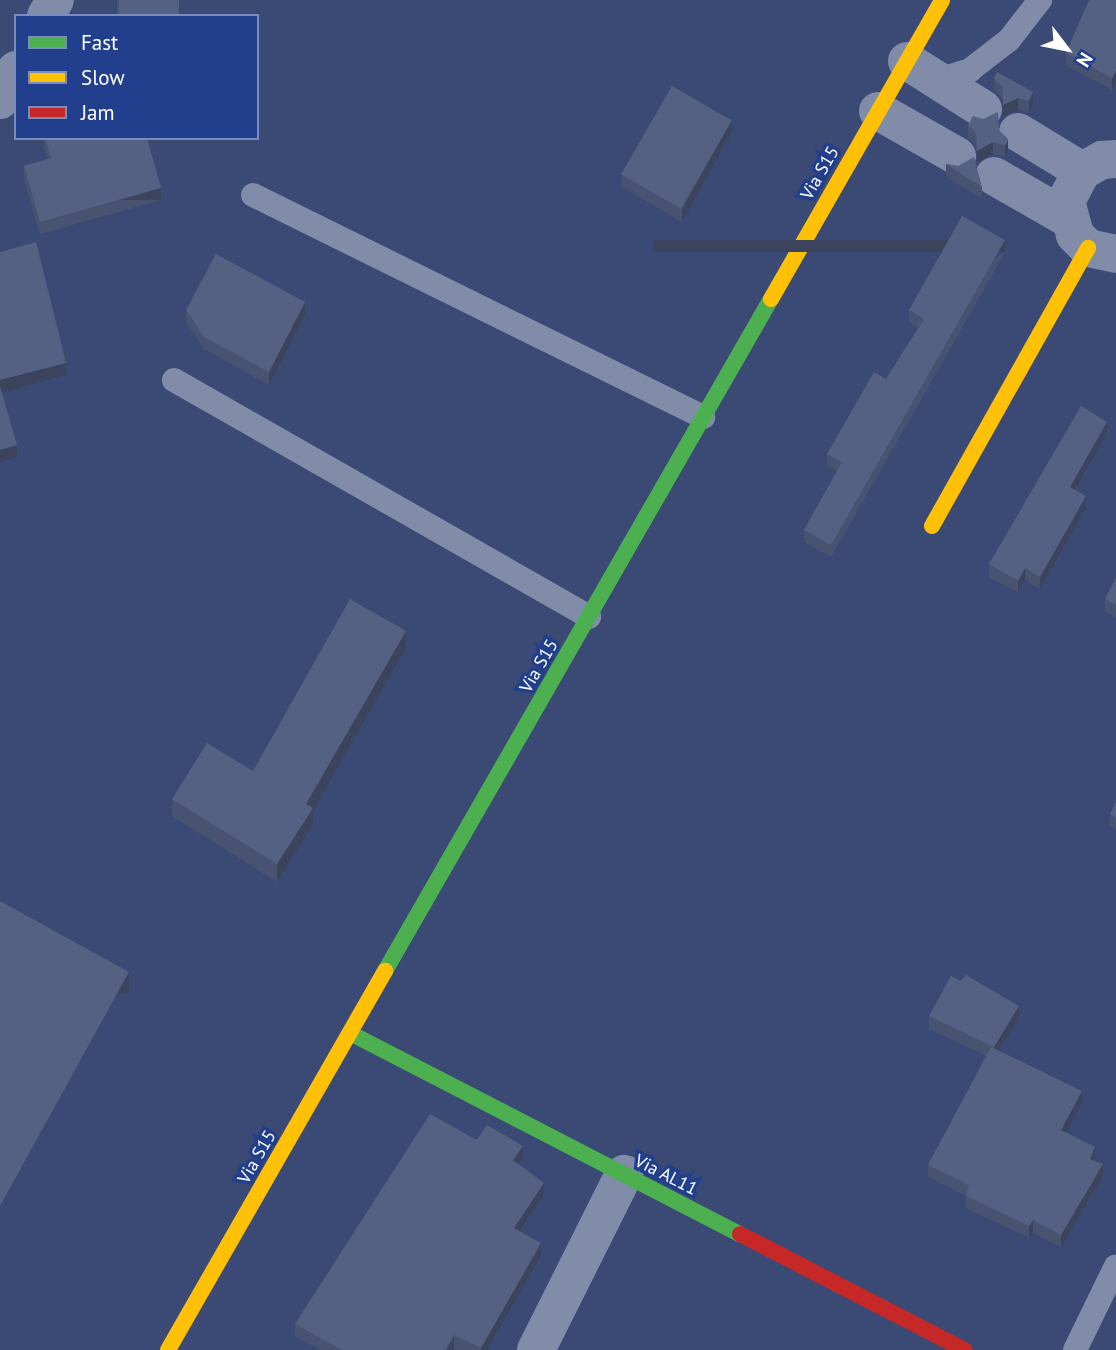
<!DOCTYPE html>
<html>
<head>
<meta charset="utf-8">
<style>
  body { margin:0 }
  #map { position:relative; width:1116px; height:1350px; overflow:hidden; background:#3a4a74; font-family:"PT Sans",sans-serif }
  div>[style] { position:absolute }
  .lane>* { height:24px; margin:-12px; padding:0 12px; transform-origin:12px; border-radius:12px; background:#818ca9 }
  .street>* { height:38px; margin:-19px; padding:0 19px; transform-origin:19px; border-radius:19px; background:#818ca9 }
  .fast>* { height:16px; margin:-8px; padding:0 8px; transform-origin:8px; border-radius:8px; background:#4caf50 }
  .slow>* { height:16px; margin:-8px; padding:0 8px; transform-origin:8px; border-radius:8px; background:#ffc107 }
  .jam>* { height:16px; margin:-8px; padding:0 8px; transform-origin:8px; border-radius:8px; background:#c62828 }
  .wall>* { inset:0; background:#485371; transform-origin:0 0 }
  .shaded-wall>* { inset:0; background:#3b445c; transform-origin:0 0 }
  .building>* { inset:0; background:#546183; transform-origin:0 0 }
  span { translate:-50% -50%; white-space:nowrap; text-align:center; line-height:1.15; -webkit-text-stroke:7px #223f8d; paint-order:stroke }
  .street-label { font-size:18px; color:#fff }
  .legend { position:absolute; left:14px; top:14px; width:245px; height:126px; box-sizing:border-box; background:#223f8d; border:2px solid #7a8cbb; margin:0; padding:9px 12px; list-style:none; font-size:21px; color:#fff }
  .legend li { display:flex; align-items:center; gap:14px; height:35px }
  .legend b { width:35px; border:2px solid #7a8cbb }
  .north { position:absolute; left:1032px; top:14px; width:70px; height:70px; -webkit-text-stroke:5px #223f8d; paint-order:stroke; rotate:122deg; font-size:19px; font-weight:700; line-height:28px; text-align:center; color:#fff }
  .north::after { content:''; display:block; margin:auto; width:24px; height:32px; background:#fff; clip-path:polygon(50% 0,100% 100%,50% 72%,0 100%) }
</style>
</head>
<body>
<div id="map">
  <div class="lane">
    <i style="left:938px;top:80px;width:34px;rotate:-17deg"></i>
    <i style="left:970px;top:70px;width:49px;rotate:-37.6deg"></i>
    <i style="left:1009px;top:40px;width:51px;rotate:-52.2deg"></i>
    <i style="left:253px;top:195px;width:502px;rotate:26.26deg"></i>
    <i style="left:174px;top:380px;width:478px;rotate:29.7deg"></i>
    <i style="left:1075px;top:1350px;width:93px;rotate:-64deg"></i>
  </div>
  <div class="street">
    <i style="left:46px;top:16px;width:18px;rotate:-61deg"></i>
    <i style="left:907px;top:61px;width:90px;rotate:32.3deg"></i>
    <i style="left:0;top:100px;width:34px;rotate:-62deg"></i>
    <i style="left:878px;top:111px;width:91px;rotate:29.7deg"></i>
    <i style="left:1018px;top:132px;width:75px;rotate:31.4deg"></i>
    <i style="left:1116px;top:159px;width:14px;rotate:176deg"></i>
    <i style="left:1102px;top:160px;width:23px;rotate:151deg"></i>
    <i style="left:1082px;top:171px;width:34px;rotate:118deg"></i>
    <i style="left:1066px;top:201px;width:35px;rotate:75deg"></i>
    <i style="left:1075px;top:235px;width:18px;rotate:45deg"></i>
    <i style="left:1088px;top:248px;width:29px;rotate:12deg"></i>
    <i style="left:994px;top:176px;width:84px;rotate:29.9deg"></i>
    <i style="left:536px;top:1350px;width:197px;rotate:-63.4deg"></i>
  </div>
  <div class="fast">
    <i style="left:385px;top:971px;width:775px;rotate:-60.13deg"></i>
    <i style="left:350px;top:1033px;width:439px;rotate:27.3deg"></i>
  </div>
  <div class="slow">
    <i style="left:771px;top:299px;width:344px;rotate:-60.2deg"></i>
    <i style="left:932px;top:526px;width:319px;rotate:-60.7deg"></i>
    <i style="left:168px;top:1350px;width:437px;rotate:-60.2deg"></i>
  </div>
  <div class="jam">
    <i style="left:740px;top:1234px;width:253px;rotate:27.3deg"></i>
  </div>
  <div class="wall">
    <i style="left:117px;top:0;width:62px;height:16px"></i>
    <i style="clip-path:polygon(1116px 0,1112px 90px,1066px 65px,1066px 53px)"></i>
    <i style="clip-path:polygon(994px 78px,1033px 104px,1029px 113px,1018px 110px,1003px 117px,1003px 99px,994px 90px)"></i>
    <i style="clip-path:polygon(968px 125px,999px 130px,1008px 151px,1005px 157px,993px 154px,977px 163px,976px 146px,968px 137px)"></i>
    <i style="clip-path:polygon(732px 132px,682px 222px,622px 187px,622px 175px)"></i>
    <i style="clip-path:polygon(44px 138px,147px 138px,161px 200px,40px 234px,24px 179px,24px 166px,48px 159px,44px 148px)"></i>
    <i style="clip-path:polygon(946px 164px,958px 166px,982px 187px,982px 199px,946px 177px)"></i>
    <i style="clip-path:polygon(1005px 252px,831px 557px,804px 542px,804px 530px,837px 471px,827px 466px,827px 454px,886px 379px,918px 328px,909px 322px,909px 310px)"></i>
    <i style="clip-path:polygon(186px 310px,305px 315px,269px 385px,204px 349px,186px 322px)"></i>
    <i style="clip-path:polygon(1107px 434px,1076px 490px,1086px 508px,1040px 589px,1025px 580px,1018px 593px,989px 577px,989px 564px)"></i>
    <i style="clip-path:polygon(1116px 578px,1116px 617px,1105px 611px,1105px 599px)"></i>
    <i style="clip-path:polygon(406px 648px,313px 811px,313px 825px,277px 882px,172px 816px,172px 799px,253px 771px)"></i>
    <i style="clip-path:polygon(1116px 802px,1116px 830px,1110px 826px,1110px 814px)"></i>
    <i style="clip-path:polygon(929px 1016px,1019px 1018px,999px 1051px,1082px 1103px,1066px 1132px,1095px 1159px,1095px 1161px,1103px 1176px,1061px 1247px,1033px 1233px,1029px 1238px,966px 1208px,966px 1196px,928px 1177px,928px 1165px,986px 1056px,929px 1029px)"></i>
    <i style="clip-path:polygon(477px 1140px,523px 1158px,519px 1164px,544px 1195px,520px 1232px,541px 1256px,487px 1350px,459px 1350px,454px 1348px,453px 1350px,320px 1350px,295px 1336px,295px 1324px)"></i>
  </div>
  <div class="shaded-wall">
    <i style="clip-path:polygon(1116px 71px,1116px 83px,1112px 90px,1112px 78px)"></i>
    <i style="clip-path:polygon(1033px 92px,1033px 104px,1029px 113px,1029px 101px)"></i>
    <i style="clip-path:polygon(1018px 98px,1018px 110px,1003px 117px,1003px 105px)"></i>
    <i style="clip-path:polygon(732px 120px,732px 132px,682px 222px,682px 209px)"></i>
    <i style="clip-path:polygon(1008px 139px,1008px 151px,1005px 157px,1005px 145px)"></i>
    <i style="clip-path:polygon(993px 142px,993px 154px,977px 163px,977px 151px)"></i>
    <i style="left:161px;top:188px;width:12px;height:126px;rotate:90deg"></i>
    <i style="left:1005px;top:240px;width:12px;height:351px;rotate:90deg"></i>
    <i style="clip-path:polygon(305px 302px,305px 315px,269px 385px,269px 372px)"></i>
    <i style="clip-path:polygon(66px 363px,66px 375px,0 393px,0 380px)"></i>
    <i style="clip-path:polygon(1107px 422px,1107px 434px,1070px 499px,1070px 487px)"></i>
    <i style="clip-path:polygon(17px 445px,17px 457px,0 462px,0 450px)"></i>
    <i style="clip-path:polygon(1086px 496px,1086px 508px,1040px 589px,1040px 577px)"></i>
    <i style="clip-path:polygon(1025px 568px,1025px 580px,1018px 593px,1018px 581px)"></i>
    <i style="clip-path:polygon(406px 631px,406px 648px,313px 811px,313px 825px,277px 882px,277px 864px,306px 804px)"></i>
    <i style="left:129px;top:972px;width:22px;height:267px;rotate:90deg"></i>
    <i style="clip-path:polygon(1019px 1006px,1019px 1018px,994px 1059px,994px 1047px)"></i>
    <i style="clip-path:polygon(1082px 1091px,1082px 1103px,1061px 1142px,1061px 1130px)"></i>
    <i style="clip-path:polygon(523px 1146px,523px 1158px,513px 1172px,513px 1160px)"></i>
    <i style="clip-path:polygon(1095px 1147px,1095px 1159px,1090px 1171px,1090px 1159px)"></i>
    <i style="clip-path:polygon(1103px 1164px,1103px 1176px,1061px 1247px,1061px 1235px)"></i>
    <i style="clip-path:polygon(544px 1183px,544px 1195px,514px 1240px,514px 1228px)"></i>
    <i style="clip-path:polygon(1033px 1220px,1033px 1233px,1029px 1238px,1029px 1226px)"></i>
    <i style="clip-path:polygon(541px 1243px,541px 1256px,487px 1350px,481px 1350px,481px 1348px)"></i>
    <i style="clip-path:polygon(454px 1335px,454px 1348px,453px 1350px,446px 1350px)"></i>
  </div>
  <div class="building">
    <i style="left:119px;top:0;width:60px;height:16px"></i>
    <i style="clip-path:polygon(1089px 0,1116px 0,1116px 71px,1112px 78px,1066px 53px)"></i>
    <i style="clip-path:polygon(997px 72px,1033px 92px,1029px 101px,1018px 98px,1003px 105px,1003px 87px,994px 78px)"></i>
    <i style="left:672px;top:86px;width:69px;height:102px;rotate:30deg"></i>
    <i style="clip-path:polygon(998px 112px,999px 130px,1008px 139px,1005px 145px,993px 142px,977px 151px,976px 133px,968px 125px,973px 116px,983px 119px)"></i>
    <i style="clip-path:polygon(45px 138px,147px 138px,161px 188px,40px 222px,24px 166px,51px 158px)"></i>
    <i style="clip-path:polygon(974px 157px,982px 187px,946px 164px,958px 166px)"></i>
    <i style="clip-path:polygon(962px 216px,1005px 240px,831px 545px,804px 530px,842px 462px,827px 454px,874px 372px,886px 379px,924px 319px,909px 310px)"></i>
    <i style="clip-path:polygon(36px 242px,66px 363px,0 380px,0 252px)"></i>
    <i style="clip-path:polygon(216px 254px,305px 302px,269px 372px,204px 337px,186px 310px)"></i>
    <i style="clip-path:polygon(0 386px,17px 445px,0 450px)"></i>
    <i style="clip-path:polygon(1081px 406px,1107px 422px,1070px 487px,1086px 496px,1040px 577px,1025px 568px,1018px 581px,989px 564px)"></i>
    <i style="clip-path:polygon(1116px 578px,1116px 605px,1105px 599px)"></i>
    <i style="clip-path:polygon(350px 599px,406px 631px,306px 804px,313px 808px,277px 864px,172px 799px,207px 743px,253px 771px)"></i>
    <i style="clip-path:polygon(1116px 802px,1116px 818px,1110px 814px)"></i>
    <i style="clip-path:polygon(0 901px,129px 972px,0 1206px)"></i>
    <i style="clip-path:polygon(966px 975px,1019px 1006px,994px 1047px,929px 1016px,951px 976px,961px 981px)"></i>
    <i style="clip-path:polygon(991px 1047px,1082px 1091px,1061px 1130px,1095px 1147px,1090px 1159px,1103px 1164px,1061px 1235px,1033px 1220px,1029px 1226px,966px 1196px,969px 1185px,928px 1165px)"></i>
    <i style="clip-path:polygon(430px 1114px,477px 1140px,487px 1125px,523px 1146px,513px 1160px,544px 1183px,514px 1228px,541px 1243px,481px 1348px,454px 1335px,446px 1350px,342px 1350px,295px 1324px)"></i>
  </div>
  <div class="street-label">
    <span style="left:820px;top:173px;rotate:-60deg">Via S15</span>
    <span style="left:539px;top:666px;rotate:-60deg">Via S15</span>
    <span style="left:257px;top:1157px;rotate:-60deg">Via S15</span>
    <span style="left:666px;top:1175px;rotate:27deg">Via AL11</span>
  </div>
  <ul class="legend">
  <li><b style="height:9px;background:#4caf50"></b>Fast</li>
  <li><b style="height:9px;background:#ffc107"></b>Slow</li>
  <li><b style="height:9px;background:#c62828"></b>Jam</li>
  </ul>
  <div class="north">N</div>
</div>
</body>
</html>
